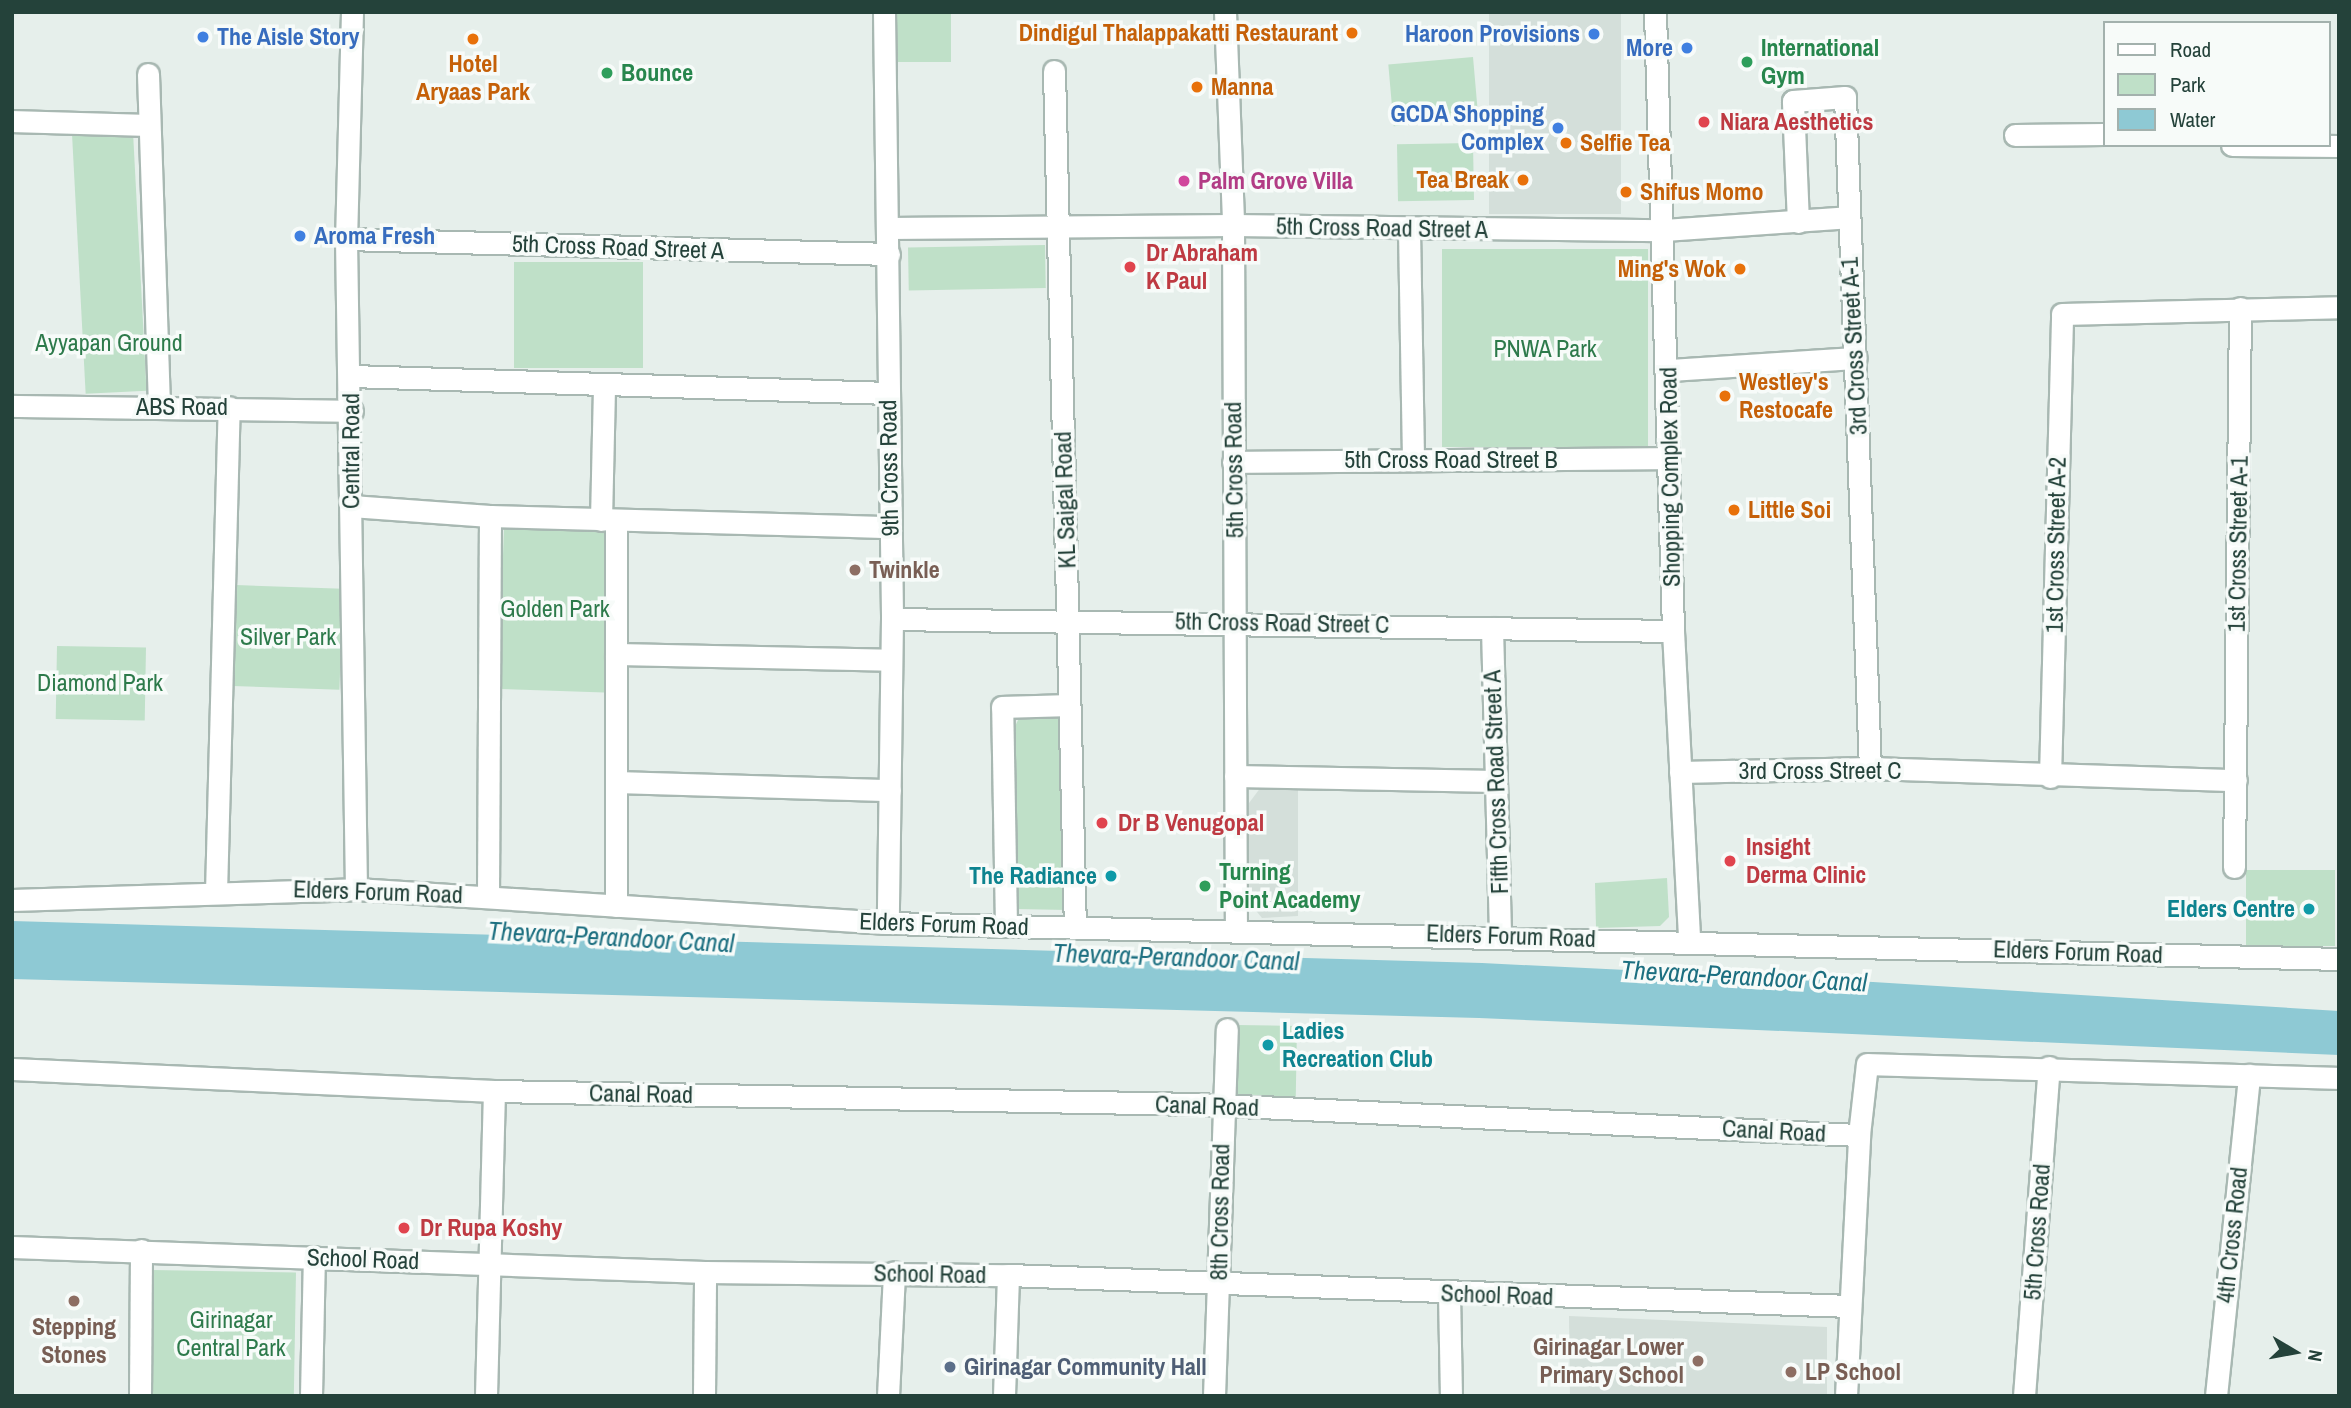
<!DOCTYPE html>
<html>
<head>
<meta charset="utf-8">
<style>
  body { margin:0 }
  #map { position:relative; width:2351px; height:1408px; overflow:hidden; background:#e6efeb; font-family:"Archivo Narrow",sans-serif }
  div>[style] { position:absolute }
  .built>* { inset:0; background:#d4dfda; transform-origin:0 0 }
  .green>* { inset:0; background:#bfe0c8; transform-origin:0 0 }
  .water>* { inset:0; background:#8ec9d4 }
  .roads { filter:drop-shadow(2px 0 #a8b8b2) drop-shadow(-2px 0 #a8b8b2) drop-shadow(0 2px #a8b8b2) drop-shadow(0 -2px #a8b8b2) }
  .minor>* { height:21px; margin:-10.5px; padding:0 10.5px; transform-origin:10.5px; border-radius:10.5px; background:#fff }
  .dots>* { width:19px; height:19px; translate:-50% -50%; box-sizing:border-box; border:4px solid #f7fbf9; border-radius:50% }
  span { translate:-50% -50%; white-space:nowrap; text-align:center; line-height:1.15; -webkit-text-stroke:7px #f7fbf9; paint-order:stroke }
  .food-label { font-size:24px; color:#c56008; font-weight:700 }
  .right { translate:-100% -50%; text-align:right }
  .left { translate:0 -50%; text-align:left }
  .shop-label { font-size:24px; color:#366cbe; font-weight:700 }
  .leisure-label { font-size:24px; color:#27864d; font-weight:700 }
  .health-label { font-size:24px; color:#be3a42; font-weight:700 }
  .hotel-label { font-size:24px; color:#b23c85; font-weight:700 }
  .street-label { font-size:24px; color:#24423a }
  .park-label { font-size:24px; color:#2d7a4b }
  .education-label { font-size:24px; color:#785e54; font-weight:700 }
  .culture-label { font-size:24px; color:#0d838f; font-weight:700 }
  .service-label { font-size:24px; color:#4e5e75; font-weight:700 }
  .water-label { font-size:26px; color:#1c6f80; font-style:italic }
  .frame { position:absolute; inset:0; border:14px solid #24423a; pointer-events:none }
  .legend { position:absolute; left:2103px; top:21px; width:228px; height:126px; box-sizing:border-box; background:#f7fbf9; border:2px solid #a3b1ad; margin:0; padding:9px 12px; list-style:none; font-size:21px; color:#24423a }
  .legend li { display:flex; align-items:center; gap:14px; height:35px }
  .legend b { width:35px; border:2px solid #a3b1ad }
  .north { position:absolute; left:2260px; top:1317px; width:70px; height:70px; -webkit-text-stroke:5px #f7fbf9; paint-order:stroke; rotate:100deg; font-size:19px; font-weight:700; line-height:28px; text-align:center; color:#24423a }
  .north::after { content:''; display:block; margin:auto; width:24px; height:32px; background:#24423a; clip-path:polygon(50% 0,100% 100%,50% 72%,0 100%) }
</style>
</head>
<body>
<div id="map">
  <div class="built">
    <i style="left:1489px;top:12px;width:132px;height:202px"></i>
    <i style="clip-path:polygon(1261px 787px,1298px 787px,1298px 916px,1262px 918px,1248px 901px,1249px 803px)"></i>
    <i style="clip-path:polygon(1569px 1316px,1827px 1327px,1827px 1396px,1570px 1396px)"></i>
  </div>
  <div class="green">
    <i style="left:896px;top:12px;width:55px;height:50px"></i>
    <i style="left:1473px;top:57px;width:62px;height:85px;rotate:85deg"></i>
    <i style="left:133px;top:132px;width:259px;height:61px;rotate:87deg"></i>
    <i style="left:1473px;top:143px;width:57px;height:76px;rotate:89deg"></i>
    <i style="left:1045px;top:245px;width:43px;height:137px;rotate:89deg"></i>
    <i style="left:1648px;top:249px;width:198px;height:206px;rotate:90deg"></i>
    <i style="left:643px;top:262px;width:106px;height:129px;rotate:90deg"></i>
    <i style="left:504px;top:527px;width:106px;height:162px;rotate:2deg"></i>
    <i style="left:236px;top:585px;width:107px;height:101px;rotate:2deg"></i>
    <i style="left:57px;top:646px;width:89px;height:73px;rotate:1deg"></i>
    <i style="clip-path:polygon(1063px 715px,1067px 910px,1013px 909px,1010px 737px,1019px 718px)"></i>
    <i style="left:2246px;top:870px;width:89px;height:76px"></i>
    <i style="clip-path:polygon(1667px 878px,1669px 917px,1660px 926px,1596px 928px,1595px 883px)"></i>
    <i style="left:1237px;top:1025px;width:60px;height:73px;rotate:1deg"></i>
    <i style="left:152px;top:1270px;width:144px;height:126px;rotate:1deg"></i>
  </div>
  <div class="water">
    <i style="clip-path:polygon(12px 921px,1482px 963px,1873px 982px,2339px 1011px,2339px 1055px,1479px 1018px,12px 979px)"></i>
  </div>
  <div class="roads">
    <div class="minor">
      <i style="left:352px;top:12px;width:227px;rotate:91.5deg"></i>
      <i style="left:346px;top:239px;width:650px;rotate:89.12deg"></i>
      <i style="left:884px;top:12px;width:607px;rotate:89.24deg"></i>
      <i style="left:892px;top:619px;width:304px;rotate:90.8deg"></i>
      <i style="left:1225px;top:12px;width:213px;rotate:87.8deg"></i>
      <i style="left:1233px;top:225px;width:703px;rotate:89.76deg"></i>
      <i style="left:1655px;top:12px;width:619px;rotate:88.33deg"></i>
      <i style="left:1673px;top:631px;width:310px;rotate:87deg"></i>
      <i style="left:1054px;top:71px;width:857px;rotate:88.6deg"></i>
      <i style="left:148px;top:74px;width:333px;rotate:88.1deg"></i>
      <i style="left:12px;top:121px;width:135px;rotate:1.7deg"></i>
      <i style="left:2015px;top:135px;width:89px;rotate:-0.6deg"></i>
      <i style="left:2232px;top:145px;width:107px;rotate:0.5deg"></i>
      <i style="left:1798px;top:222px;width:121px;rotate:-92.4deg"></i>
      <i style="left:1793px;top:101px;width:52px;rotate:-4.4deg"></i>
      <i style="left:1845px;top:97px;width:671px;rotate:87.87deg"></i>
      <i style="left:889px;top:228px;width:344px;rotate:-0.5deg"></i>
      <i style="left:1233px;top:225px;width:431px;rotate:0.7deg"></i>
      <i style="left:1664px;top:230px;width:184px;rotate:-4deg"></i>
      <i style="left:1409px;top:229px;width:231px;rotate:89deg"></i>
      <i style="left:346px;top:239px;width:543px;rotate:1.58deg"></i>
      <i style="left:1669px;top:370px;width:187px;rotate:-3.7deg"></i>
      <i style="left:351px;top:376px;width:537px;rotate:1.81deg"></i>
      <i style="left:12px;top:406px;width:340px;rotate:0.8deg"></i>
      <i style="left:1233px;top:462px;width:436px;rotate:-0.5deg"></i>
      <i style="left:351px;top:506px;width:139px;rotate:4.1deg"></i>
      <i style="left:490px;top:516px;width:401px;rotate:1.6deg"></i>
      <i style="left:601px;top:520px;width:135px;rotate:-88.7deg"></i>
      <i style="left:892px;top:619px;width:781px;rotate:0.88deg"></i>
      <i style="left:1492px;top:628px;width:307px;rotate:88.5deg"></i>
      <i style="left:616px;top:654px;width:275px;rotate:1.2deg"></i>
      <i style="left:1680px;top:772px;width:190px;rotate:-1.2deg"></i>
      <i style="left:1870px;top:768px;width:366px;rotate:1.9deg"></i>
      <i style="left:1235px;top:776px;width:261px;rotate:1.1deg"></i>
      <i style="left:2050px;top:777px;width:463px;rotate:-88.5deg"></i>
      <i style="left:2062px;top:314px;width:277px;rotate:-1.4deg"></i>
      <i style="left:618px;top:782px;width:272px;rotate:1.7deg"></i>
      <i style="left:2234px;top:867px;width:559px;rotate:-89.39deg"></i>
      <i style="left:216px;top:893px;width:486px;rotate:-88.5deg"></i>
      <i style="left:488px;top:896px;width:380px;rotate:-89.7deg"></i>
      <i style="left:12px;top:900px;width:344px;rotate:-1.8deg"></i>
      <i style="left:356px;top:889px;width:533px;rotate:3.66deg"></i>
      <i style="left:888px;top:923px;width:1451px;rotate:1.42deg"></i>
      <i style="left:616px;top:906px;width:385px;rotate:-90deg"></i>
      <i style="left:1006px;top:926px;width:219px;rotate:-91deg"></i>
      <i style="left:1002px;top:707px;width:67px;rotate:-1.7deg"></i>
      <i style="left:12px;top:1069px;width:483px;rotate:2.6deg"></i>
      <i style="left:494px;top:1091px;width:702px;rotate:1.06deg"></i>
      <i style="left:1196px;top:1104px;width:664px;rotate:2.68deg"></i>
      <i style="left:1859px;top:1135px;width:71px;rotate:-83.6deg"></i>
      <i style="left:1867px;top:1064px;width:472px;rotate:1.7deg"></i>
      <i style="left:12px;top:1247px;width:693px;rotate:2.07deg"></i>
      <i style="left:705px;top:1272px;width:303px;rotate:0.6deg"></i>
      <i style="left:1008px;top:1275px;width:841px;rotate:2.11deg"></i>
      <i style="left:1449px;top:1293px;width:103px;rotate:88.9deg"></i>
      <i style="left:140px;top:1396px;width:146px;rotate:-89.6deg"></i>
      <i style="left:311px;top:1396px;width:139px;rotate:-88.8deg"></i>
      <i style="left:486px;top:1396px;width:305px;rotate:-88.5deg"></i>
      <i style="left:704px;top:1396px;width:124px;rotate:-89.5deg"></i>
      <i style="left:888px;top:1396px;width:124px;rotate:-87.2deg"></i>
      <i style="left:1004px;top:1396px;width:121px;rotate:-88.1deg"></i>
      <i style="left:1214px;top:1396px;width:367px;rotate:-88deg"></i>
      <i style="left:1846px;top:1396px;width:261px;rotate:-87.1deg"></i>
      <i style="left:2024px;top:1396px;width:330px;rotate:-85.7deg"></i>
      <i style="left:2216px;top:1396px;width:323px;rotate:-84.1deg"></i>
    </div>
  </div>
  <div class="dots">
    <i style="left:1352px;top:33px;background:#e8710a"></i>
    <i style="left:1594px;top:34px;background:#3f7fe0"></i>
    <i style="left:203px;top:37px;background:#3f7fe0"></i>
    <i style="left:473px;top:39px;background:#e8710a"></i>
    <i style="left:1687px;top:48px;background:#3f7fe0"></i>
    <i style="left:1747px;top:62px;background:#2e9e5b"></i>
    <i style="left:607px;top:73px;background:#2e9e5b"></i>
    <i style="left:1197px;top:87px;background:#e8710a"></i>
    <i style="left:1704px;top:122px;background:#e0444e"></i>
    <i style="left:1558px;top:128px;background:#3f7fe0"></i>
    <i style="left:1566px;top:143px;background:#e8710a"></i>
    <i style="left:1523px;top:180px;background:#e8710a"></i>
    <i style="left:1184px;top:181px;background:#d1479c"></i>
    <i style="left:1626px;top:192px;background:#e8710a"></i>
    <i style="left:300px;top:236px;background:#3f7fe0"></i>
    <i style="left:1130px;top:267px;background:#e0444e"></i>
    <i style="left:1740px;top:269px;background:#e8710a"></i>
    <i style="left:1725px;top:396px;background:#e8710a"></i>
    <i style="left:1734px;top:510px;background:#e8710a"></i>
    <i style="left:855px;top:570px;background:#8d6e63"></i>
    <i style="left:1102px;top:823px;background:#e0444e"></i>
    <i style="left:1730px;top:861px;background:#e0444e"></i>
    <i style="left:1111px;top:876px;background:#0f9aa8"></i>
    <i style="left:1205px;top:886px;background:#2e9e5b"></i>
    <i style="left:2309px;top:909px;background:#0f9aa8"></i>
    <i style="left:1268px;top:1045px;background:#0f9aa8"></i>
    <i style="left:404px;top:1228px;background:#e0444e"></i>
    <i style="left:74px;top:1301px;background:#8d6e63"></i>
    <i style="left:1698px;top:1361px;background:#8d6e63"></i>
    <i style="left:950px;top:1367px;background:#5c6f8a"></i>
    <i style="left:1791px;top:1372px;background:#8d6e63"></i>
  </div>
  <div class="food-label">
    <span class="right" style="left:1338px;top:33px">Dindigul Thalappakatti Restaurant</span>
    <span style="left:473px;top:78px">Hotel<br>Aryaas Park</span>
    <span class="left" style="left:1211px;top:87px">Manna</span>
    <span class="left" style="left:1580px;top:143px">Selfie Tea</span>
    <span class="right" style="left:1509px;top:180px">Tea Break</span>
    <span class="left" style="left:1640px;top:192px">Shifus Momo</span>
    <span class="right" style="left:1726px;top:269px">Ming's Wok</span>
    <span class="left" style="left:1739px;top:396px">Westley's<br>Restocafe</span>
    <span class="left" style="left:1748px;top:510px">Little Soi</span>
  </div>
  <div class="shop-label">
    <span class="right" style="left:1580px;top:34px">Haroon Provisions</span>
    <span class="left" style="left:217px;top:37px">The Aisle Story</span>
    <span class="right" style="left:1673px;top:48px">More</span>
    <span class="right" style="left:1544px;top:128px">GCDA Shopping<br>Complex</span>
    <span class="left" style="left:314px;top:236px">Aroma Fresh</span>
  </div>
  <div class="leisure-label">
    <span class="left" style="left:1761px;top:62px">International<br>Gym</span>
    <span class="left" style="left:621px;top:73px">Bounce</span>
    <span class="left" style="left:1219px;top:886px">Turning<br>Point Academy</span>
  </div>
  <div class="health-label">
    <span class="left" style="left:1720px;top:122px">Niara Aesthetics</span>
    <span class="left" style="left:1146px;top:267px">Dr Abraham<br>K Paul</span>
    <span class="left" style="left:1118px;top:823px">Dr B Venugopal</span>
    <span class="left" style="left:1746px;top:861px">Insight<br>Derma Clinic</span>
    <span class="left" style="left:420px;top:1228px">Dr Rupa Koshy</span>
  </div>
  <div class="hotel-label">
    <span class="left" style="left:1198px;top:181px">Palm Grove Villa</span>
  </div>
  <div class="street-label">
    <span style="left:1382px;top:228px;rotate:1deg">5th Cross Road Street A</span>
    <span style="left:618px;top:247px;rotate:2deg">5th Cross Road Street A</span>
    <span style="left:1854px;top:346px;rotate:-93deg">3rd Cross Street A-1</span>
    <span style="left:182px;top:407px">ABS Road</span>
    <span style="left:351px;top:451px;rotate:-90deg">Central Road</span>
    <span style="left:1451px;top:460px">5th Cross Road Street B</span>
    <span style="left:889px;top:468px;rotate:-91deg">9th Cross Road</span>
    <span style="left:1234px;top:470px;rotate:-91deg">5th Cross Road</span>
    <span style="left:1670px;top:477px;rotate:-91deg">Shopping Complex Road</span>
    <span style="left:1065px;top:500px;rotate:-92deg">KL Saigal Road</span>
    <span style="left:2238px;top:544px;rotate:-89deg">1st Cross Street A-1</span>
    <span style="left:2056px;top:545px;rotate:-89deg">1st Cross Street A-2</span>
    <span style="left:1282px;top:623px;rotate:1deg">5th Cross Road Street C</span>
    <span style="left:1820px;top:771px">3rd Cross Street C</span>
    <span style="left:1496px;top:782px;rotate:-92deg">Fifth Cross Road Street A</span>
    <span style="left:378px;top:892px;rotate:2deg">Elders Forum Road</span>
    <span style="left:944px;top:924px;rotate:2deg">Elders Forum Road</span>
    <span style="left:1511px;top:936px;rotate:2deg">Elders Forum Road</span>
    <span style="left:2078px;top:952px;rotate:2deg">Elders Forum Road</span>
    <span style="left:641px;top:1094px;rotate:1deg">Canal Road</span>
    <span style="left:1207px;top:1106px;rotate:2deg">Canal Road</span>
    <span style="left:1774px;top:1131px;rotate:3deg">Canal Road</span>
    <span style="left:1220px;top:1212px;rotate:-89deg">8th Cross Road</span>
    <span style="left:2037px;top:1232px;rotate:-86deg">5th Cross Road</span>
    <span style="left:2232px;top:1235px;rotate:-84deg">4th Cross Road</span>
    <span style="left:363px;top:1259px;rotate:2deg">School Road</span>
    <span style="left:930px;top:1274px;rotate:1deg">School Road</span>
    <span style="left:1497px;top:1295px;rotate:2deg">School Road</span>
  </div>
  <div class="park-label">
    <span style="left:109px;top:343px">Ayyapan Ground</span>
    <span style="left:1545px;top:349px">PNWA Park</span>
    <span style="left:555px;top:609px">Golden Park</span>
    <span style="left:288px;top:637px">Silver Park</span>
    <span style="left:100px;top:683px">Diamond Park</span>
    <span style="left:231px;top:1334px">Girinagar<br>Central Park</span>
  </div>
  <div class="education-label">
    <span class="left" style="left:869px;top:570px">Twinkle</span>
    <span style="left:74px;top:1341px">Stepping<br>Stones</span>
    <span class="right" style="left:1684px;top:1361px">Girinagar Lower<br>Primary School</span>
    <span class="left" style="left:1805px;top:1372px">LP School</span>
  </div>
  <div class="culture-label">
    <span class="right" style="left:1097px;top:876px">The Radiance</span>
    <span class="right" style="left:2295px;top:909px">Elders Centre</span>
    <span class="left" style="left:1282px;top:1045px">Ladies<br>Recreation Club</span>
  </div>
  <div class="service-label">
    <span class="left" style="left:964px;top:1367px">Girinagar Community Hall</span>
  </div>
  <div class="water-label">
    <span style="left:611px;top:937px;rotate:3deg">Thevara-Perandoor Canal</span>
    <span style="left:1176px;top:957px;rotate:2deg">Thevara-Perandoor Canal</span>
    <span style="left:1744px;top:976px;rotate:3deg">Thevara-Perandoor Canal</span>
  </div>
  <div class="frame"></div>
  <ul class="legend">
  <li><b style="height:9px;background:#fff"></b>Road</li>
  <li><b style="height:19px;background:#bfe0c8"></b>Park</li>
  <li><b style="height:19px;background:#8ec9d4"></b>Water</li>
  </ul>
  <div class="north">N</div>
</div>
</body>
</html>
